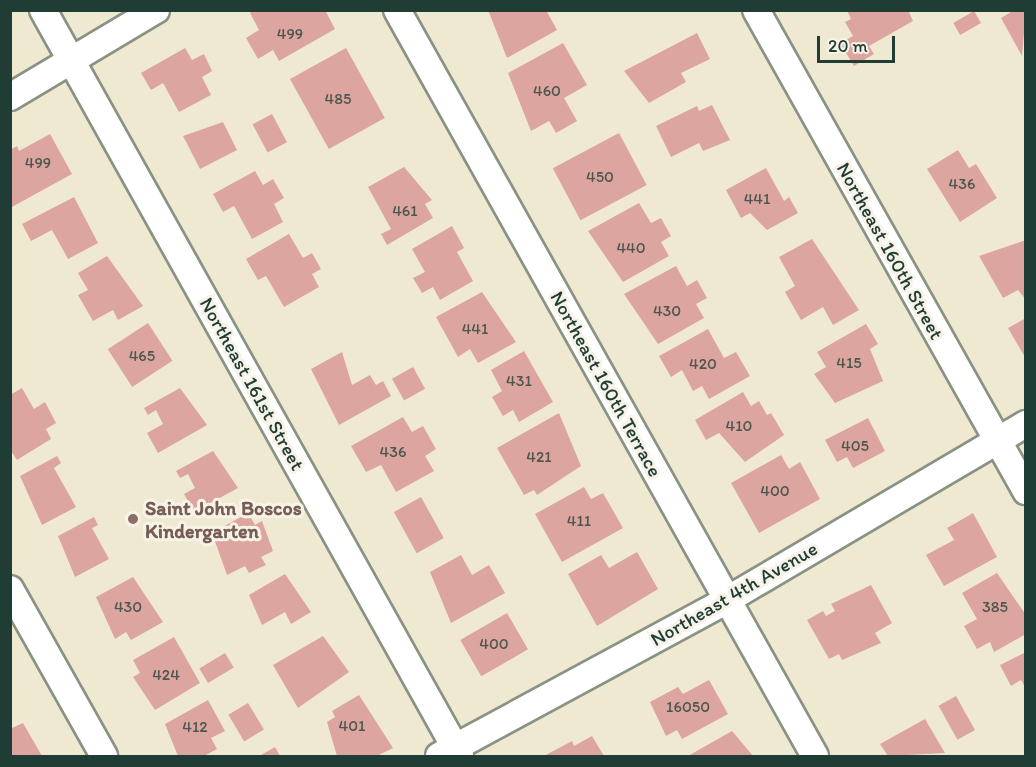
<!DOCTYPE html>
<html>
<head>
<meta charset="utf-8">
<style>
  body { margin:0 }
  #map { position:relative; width:1036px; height:767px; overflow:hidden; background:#f0e9d2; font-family:Itim,sans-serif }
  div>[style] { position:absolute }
  .building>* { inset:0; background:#dda5a0; transform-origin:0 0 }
  .roads { filter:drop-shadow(2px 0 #889383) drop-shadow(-2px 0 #889383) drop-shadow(0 2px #889383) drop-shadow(0 -2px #889383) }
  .minor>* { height:26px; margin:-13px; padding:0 13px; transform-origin:13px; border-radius:13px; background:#fff }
  .dots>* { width:16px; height:16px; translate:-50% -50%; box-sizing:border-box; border:3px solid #f7f3e8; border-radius:50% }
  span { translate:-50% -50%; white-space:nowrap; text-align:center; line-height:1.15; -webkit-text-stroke:6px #f7f3e8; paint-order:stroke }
  .number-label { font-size:16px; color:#4e574f }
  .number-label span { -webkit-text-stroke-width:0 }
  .street-label { font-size:20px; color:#1f3d34 }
  .education-label { font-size:20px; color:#785e54; font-weight:700 }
  .left { translate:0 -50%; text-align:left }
  .frame { position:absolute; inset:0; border:12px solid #1f3d34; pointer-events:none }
  .scale { position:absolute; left:817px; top:36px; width:78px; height:27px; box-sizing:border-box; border:3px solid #1f3d34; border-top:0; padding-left:8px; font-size:18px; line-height:21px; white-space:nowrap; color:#1f3d34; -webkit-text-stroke:4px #f7f3e8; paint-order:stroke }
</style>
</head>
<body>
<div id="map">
  <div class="building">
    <i style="clip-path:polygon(255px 10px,325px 10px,335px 29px,279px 61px,273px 50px,258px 59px,246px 38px,259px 30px,250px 13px)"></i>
    <i style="clip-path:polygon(488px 10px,546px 10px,557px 30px,507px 58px)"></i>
    <i style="clip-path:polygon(847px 10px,908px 10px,913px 21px,869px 46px,874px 54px,854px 66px,840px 43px,853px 36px,845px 22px,851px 19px)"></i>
    <i style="clip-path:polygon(1014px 10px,1026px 10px,1022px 56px,1001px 18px)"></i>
    <i style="left:974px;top:11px;width:14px;height:24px;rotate:60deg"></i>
    <i style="clip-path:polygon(697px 33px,710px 59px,681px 73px,686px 82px,649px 103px,624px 71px)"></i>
    <i style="clip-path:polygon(563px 43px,587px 85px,564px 98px,577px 121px,556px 133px,549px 121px,531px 131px,508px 73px)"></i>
    <i style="clip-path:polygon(185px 48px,192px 60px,204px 54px,212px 71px,202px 77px,211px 95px,179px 112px,163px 83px,151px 90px,141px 73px)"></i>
    <i style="left:346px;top:48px;width:80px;height:64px;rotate:61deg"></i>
    <i style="clip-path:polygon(712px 105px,730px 140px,703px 151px,699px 143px,671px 157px,656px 126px,697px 106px,699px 111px)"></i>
    <i style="left:272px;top:114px;width:32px;height:22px;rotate:62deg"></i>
    <i style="clip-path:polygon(223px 122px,237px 150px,200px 169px,183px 136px)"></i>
    <i style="left:619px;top:133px;width:59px;height:75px;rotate:62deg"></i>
    <i style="clip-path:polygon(50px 134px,72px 174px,10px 208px,10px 150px,17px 146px,19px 151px)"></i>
    <i style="clip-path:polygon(958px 150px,969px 168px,976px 164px,997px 198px,960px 222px,927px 169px)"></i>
    <i style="clip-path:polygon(404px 167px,432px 200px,425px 204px,433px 218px,387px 245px,381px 234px,391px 229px,368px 187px)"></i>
    <i style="clip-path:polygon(766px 168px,784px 201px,789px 197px,798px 213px,767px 230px,750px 213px,741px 218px,726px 190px)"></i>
    <i style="clip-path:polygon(255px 171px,263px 185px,273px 179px,284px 198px,274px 204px,283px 222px,252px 239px,234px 206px,223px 212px,213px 194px)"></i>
    <i style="clip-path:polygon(74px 197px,98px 243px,68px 259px,52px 230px,31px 241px,22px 224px)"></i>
    <i style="clip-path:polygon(639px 203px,651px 223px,661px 218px,671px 236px,661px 242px,669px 256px,623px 282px,588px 231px)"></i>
    <i style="clip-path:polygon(452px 226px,464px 248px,457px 252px,473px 281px,440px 300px,433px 287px,422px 293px,413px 278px,425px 272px,412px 249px)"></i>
    <i style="clip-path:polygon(289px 234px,303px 258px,312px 253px,321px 269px,312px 274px,319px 287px,284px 307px,266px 276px,258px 280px,246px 259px)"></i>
    <i style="clip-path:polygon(812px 239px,859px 310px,833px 325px,823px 307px,801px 320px,785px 292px,795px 286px,779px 257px)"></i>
    <i style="clip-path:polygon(1026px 240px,1026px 300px,1018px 290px,1003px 298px,979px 256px)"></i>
    <i style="clip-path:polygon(107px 256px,143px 306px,118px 320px,113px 310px,93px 321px,78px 295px,88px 290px,78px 273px)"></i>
    <i style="clip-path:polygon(676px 266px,687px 286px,697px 280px,707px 298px,696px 304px,704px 318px,658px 344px,624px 294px)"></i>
    <i style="clip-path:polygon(482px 292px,516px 342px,478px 363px,470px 349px,458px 357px,436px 317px)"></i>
    <i style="clip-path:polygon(1026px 318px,1026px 359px,1008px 328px)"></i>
    <i style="left:148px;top:323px;width:45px;height:48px;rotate:57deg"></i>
    <i style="clip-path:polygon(866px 324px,878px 344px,870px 349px,883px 381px,835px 403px,814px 374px,826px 367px,817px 352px)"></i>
    <i style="clip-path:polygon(708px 329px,724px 358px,736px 352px,750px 376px,709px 399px,702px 386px,693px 391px,682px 370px,671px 377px,659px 356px)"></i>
    <i style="clip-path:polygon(524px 351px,553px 402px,519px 422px,513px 410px,503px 416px,492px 397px,502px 391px,491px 370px)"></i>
    <i style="clip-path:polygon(342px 352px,352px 385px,370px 375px,376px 385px,383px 381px,391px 396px,339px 425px,311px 369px)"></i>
    <i style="left:413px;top:367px;width:25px;height:24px;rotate:61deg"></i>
    <i style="clip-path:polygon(22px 388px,34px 409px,45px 402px,56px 423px,46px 429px,51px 439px,17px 460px,10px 449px,10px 395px)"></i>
    <i style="clip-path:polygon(180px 388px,207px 425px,158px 453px,147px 433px,163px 424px,156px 410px,148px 415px,144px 408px)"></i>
    <i style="clip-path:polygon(743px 392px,751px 406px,759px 401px,767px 415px,771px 413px,784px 435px,745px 462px,719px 433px,706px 440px,695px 420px)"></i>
    <i style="clip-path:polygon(559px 413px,581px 466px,537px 495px,534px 490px,524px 495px,497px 448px)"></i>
    <i style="clip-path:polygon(403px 417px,412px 432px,423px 426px,436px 449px,425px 456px,434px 471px,396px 492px,381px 465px,366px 472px,351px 446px)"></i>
    <i style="clip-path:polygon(868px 418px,885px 451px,853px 468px,847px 457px,837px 462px,825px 440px)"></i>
    <i style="clip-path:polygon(213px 451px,238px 488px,194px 512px,184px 494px,195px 488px,188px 474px,180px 478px,176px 471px)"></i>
    <i style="clip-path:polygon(781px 455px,789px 469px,800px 462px,820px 499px,759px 533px,731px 483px)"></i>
    <i style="clip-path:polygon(57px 456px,61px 463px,54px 468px,76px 507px,42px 525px,20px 476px)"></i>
    <i style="clip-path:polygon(584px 487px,591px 499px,603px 493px,623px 528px,562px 562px,535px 514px)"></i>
    <i style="left:421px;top:497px;width:47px;height:31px;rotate:61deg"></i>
    <i style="clip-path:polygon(248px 513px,255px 525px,262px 521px,273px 551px,261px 557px,266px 565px,257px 569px,249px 573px,245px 566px,227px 575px,212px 533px)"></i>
    <i style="clip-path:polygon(973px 513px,997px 557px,944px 586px,926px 555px,954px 540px,947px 528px)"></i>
    <i style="clip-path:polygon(94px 517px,98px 525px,92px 528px,109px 559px,75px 577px,58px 536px)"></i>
    <i style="clip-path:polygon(637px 552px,658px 589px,597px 626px,568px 574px,601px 555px,609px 568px)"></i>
    <i style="clip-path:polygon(461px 555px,472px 575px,489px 565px,505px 593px,451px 623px,430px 572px)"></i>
    <i style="clip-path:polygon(997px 573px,1026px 615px,1026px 634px,994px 652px,990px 642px,977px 649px,964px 626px,977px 619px,962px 593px)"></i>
    <i style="clip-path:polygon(285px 574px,311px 612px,291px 624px,285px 612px,262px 625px,249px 595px)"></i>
    <i style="clip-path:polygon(133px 577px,163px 622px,131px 640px,126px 632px,115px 639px,96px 597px)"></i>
    <i style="clip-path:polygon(871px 585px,892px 623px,875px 633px,881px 643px,842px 660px,839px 654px,829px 659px,807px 620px,823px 611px,826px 616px,835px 611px,831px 604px)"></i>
    <i style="left:507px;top:613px;width:42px;height:54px;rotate:60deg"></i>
    <i style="clip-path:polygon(323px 636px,349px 672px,298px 708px,273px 665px)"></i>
    <i style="clip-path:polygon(174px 637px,200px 683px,155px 710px,133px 677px,140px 673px,133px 660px)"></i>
    <i style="clip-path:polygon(1026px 652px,1026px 689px,1021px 680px,1011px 686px,1000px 665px)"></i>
    <i style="left:225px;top:653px;width:17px;height:30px;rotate:59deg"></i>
    <i style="clip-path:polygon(709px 680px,728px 714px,682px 739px,677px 730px,666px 736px,650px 702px,678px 687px,683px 694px)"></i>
    <i style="clip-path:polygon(359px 695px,393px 748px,377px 756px,337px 756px,327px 722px,335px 717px,332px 711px)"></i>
    <i style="left:956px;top:696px;width:39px;height:20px;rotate:61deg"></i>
    <i style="clip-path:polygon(208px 700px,225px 731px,211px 738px,217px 749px,204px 756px,178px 756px,165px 724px)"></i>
    <i style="left:248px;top:703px;width:31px;height:23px;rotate:59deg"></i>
    <i style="clip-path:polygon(925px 719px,945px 753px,888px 756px,880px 744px)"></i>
    <i style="clip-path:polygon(23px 723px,42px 756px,10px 756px,10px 729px)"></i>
    <i style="clip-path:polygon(732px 731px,753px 756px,688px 756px)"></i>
    <i style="clip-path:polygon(592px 736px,604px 756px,544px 756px,572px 741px,574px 746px)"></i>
    <i style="clip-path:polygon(275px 747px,280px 756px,262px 756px,261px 755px)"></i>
  </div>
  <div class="roads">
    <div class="minor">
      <i style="left:43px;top:10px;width:855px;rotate:60.8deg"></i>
      <i style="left:397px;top:10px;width:855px;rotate:60.74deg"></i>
      <i style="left:756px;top:10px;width:552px;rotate:60.69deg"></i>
      <i style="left:10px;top:97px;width:170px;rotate:-30.8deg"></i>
      <i style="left:10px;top:589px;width:192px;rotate:60.6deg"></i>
      <i style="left:439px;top:756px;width:328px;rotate:-28.4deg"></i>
      <i style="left:727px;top:600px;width:347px;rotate:-30.5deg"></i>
    </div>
  </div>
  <div class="dots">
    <i style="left:133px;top:519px;background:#8d6e63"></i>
  </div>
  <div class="number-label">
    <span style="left:290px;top:34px">499</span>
    <span style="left:547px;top:91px">460</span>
    <span style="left:338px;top:99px">485</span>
    <span style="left:38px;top:163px">499</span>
    <span style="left:600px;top:177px">450</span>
    <span style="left:962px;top:184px">436</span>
    <span style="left:757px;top:199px">441</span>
    <span style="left:405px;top:211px">461</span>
    <span style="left:631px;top:248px">440</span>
    <span style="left:667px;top:311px">430</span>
    <span style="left:475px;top:329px">441</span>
    <span style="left:142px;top:356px">465</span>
    <span style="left:849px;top:363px">415</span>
    <span style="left:703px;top:364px">420</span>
    <span style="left:519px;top:381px">431</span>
    <span style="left:739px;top:426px">410</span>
    <span style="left:855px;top:446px">405</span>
    <span style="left:393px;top:452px">436</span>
    <span style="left:539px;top:457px">421</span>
    <span style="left:775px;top:491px">400</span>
    <span style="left:579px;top:521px">411</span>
    <span style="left:128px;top:607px">430</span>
    <span style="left:995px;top:607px">385</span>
    <span style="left:494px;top:644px">400</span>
    <span style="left:166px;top:675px">424</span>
    <span style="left:688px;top:707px">16050</span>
    <span style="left:352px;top:726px">401</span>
    <span style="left:195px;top:727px">412</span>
  </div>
  <div class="street-label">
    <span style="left:890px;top:251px;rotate:61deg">Northeast 160th Street</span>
    <span style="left:252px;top:384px;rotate:61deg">Northeast 161st Street</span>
    <span style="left:606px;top:384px;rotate:61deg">Northeast 160th Terrace</span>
    <span style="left:734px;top:594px;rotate:-30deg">Northeast 4th Avenue</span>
  </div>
  <div class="education-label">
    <span class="left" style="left:145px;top:520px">Saint John Boscos<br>Kindergarten</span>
  </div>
  <div class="frame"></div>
  <div class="scale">20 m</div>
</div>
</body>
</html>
